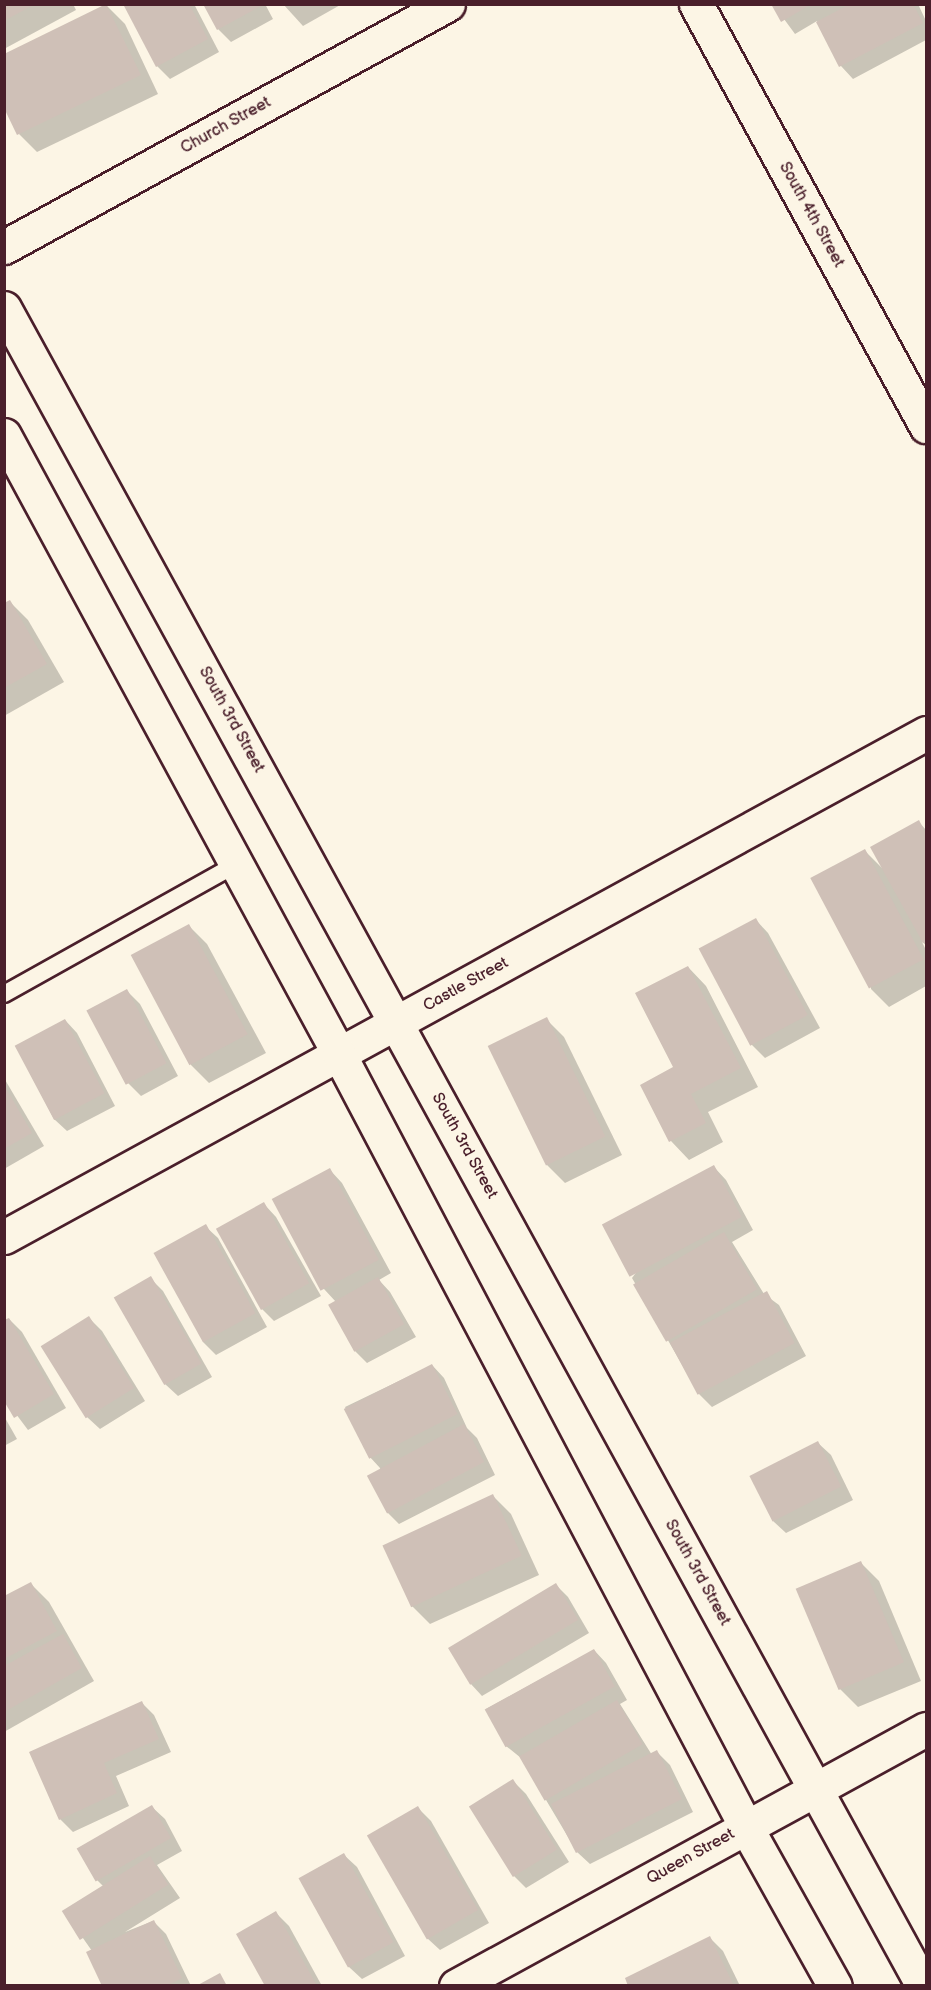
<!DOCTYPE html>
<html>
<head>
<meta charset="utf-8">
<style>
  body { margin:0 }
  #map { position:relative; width:931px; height:1990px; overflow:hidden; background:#fcf5e5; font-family:"Balsamiq Sans",sans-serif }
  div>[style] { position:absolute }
  .shadow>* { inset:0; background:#0003 }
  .building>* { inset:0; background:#cfc0b7; transform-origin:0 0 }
  .roads { filter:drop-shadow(2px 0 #4a1f2b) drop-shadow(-2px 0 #4a1f2b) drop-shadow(0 2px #4a1f2b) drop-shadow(0 -2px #4a1f2b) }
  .service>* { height:16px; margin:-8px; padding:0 8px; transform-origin:8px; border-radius:8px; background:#fcf5e5 }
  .minor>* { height:33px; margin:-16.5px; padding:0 16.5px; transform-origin:16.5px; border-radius:16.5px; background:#fcf5e5 }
  .tertiary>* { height:33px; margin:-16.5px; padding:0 16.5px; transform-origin:16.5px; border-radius:16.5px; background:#fcf5e5 }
  .primary>* { height:33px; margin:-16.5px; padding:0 16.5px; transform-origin:16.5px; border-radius:16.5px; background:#fcf5e5 }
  span { translate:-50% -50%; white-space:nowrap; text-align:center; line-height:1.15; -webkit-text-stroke:4.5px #fcf5e5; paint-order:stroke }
  .street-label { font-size:16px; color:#4a1f2b }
  .frame { position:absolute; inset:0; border:6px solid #4a1f2b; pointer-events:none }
</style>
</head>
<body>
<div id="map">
  <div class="shadow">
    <i style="clip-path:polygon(4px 4px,73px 4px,76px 10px,4px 49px)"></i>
    <i style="clip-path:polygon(125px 4px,194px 4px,219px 52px,170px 79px,157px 66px)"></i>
    <i style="clip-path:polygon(205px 4px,265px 4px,273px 19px,231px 42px,218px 29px)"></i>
    <i style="clip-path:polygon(283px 4px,342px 4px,303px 26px)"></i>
    <i style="clip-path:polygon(773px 4px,918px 4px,926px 21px,926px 40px,853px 79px,841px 66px,817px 21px,795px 34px)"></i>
    <i style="clip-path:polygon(107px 6px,125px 24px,158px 94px,37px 152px,19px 134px)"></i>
    <i style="clip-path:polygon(10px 602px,28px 620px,64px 682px,4px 716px,4px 605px)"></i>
    <i style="clip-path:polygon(919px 822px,926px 830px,926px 945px,922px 942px,926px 950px,926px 986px,889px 1007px,871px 989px,865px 851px,882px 868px)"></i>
    <i style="clip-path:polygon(756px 920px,768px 933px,820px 1028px,765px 1058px,752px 1045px)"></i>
    <i style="clip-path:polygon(189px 926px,207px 944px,266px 1053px,209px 1083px,191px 1065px)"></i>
    <i style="clip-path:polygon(688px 967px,706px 986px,758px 1087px,708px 1112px,723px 1142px,689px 1160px,671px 1141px,642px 1086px,675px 1068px)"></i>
    <i style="clip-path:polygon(127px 991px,140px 1004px,178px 1076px,141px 1096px,128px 1083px)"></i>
    <i style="clip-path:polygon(546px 1019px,564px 1037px,622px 1155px,565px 1183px,547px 1165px)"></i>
    <i style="clip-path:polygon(65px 1020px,77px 1033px,115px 1106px,67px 1131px,54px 1119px,16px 1046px)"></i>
    <i style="clip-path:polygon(4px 1078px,44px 1146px,4px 1169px)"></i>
    <i style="clip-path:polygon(714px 1167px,726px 1180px,753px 1230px,732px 1242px,764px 1294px,779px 1305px,806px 1356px,712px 1407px,699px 1394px,632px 1278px)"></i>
    <i style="clip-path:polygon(330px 1170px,342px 1183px,391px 1273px,379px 1280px,390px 1292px,416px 1337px,367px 1363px,355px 1351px,336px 1302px,324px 1289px)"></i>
    <i style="clip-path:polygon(264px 1204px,276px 1217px,321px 1296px,274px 1321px,261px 1308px)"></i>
    <i style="clip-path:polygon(205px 1226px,218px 1238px,267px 1327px,216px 1355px,203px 1342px)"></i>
    <i style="clip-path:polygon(150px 1278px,163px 1291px,212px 1377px,178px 1396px,165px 1384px,116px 1298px)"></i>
    <i style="clip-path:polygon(89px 1318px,102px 1331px,145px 1401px,100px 1429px,87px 1417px)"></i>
    <i style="clip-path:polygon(9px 1319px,22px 1332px,66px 1408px,28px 1430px,4px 1398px)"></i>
    <i style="clip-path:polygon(432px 1365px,444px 1378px,467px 1428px,477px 1438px,495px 1475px,399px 1524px,386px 1511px,380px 1468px,369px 1456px,345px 1407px)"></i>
    <i style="clip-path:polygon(4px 1416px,17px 1439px,4px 1446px)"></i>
    <i style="clip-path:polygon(818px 1443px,831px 1455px,853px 1500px,786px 1533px,773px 1521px)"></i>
    <i style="clip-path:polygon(493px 1496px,511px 1514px,539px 1575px,430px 1624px,412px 1606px)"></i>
    <i style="clip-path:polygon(861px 1563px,879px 1581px,921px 1681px,858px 1707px,840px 1689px)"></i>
    <i style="clip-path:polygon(31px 1584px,49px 1602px,94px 1681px,4px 1732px,4px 1598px)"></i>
    <i style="clip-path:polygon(556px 1585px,568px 1597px,589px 1633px,482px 1696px,470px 1683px)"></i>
    <i style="clip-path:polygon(594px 1650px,606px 1663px,627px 1700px,620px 1704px,652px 1755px,657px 1752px,670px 1765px,693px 1812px,590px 1864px,577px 1852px,521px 1758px,506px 1746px,486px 1709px)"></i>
    <i style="clip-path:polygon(141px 1702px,154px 1715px,171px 1752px,116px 1776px,129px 1806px,73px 1832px,60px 1819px)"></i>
    <i style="clip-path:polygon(513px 1781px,526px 1794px,569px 1862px,526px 1888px,514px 1876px)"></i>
    <i style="clip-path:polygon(152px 1807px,165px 1819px,182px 1851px,157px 1865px,180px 1898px,125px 1932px,153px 1921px,166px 1934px,191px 1986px,104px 1986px,92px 1951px,64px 1911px,104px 1887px,96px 1879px)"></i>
    <i style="clip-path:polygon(418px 1808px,431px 1821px,489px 1923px,440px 1950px,427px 1938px)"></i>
    <i style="clip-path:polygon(344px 1855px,357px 1867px,405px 1956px,362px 1979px,349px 1967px)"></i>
    <i style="clip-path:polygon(276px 1913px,289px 1926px,322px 1986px,267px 1986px)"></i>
    <i style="clip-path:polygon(710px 1938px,723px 1951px,740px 1986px,630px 1986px)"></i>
  </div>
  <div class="building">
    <i style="clip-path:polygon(4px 4px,35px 4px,4px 21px)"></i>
    <i style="clip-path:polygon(106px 4px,141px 75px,17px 135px,4px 108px,4px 54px)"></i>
    <i style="clip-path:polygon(123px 4px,189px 4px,208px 39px,156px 67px)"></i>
    <i style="clip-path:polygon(203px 4px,261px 4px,261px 6px,217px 30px)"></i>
    <i style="clip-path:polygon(771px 4px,812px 4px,781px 22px)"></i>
    <i style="clip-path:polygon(850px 4px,913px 4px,923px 23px,839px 67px,816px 22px)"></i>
    <i style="clip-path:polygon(10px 600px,47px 664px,4px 688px,4px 603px)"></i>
    <i style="clip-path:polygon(919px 820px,926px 834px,926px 941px,923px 943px,870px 847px)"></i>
    <i style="left:865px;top:849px;width:125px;height:62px;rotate:62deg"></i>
    <i style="left:756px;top:918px;width:110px;height:65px;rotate:62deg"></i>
    <i style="left:189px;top:924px;width:125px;height:66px;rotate:62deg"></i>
    <i style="clip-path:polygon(688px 966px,741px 1068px,691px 1094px,706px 1123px,669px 1142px,640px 1085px,673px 1067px,635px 993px)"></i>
    <i style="left:127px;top:989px;width:84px;height:46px;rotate:62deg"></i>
    <i style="left:547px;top:1017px;width:133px;height:66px;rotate:64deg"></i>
    <i style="left:65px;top:1019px;width:84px;height:57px;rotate:62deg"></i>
    <i style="clip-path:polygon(4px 1085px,32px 1133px,4px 1149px)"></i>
    <i style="left:714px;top:1165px;width:59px;height:127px;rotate:62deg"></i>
    <i style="left:330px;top:1168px;width:104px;height:66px;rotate:62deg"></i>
    <i style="left:264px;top:1202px;width:93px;height:55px;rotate:61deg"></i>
    <i style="left:206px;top:1224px;width:102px;height:60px;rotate:61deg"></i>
    <i style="left:724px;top:1232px;width:66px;height:105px;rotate:60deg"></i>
    <i style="left:151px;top:1276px;width:101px;height:43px;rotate:60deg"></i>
    <i style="left:378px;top:1277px;width:54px;height:57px;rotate:61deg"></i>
    <i style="left:767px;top:1291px;width:59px;height:110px;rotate:62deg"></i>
    <i style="left:89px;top:1316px;width:85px;height:57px;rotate:58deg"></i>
    <i style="clip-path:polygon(9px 1318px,54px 1394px,14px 1418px,4px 1401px,4px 1320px)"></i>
    <i style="left:432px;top:1364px;width:56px;height:99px;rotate:63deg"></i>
    <i style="left:464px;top:1424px;width:43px;height:110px;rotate:62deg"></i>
    <i style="left:818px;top:1441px;width:51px;height:77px;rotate:63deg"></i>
    <i style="left:493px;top:1494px;width:68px;height:122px;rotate:65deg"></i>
    <i style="left:861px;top:1561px;width:110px;height:71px;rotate:67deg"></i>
    <i style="clip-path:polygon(31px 1582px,57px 1631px,4px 1659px,4px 1596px)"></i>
    <i style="left:556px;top:1583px;width:43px;height:126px;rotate:59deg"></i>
    <i style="clip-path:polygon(63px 1634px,82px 1668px,4px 1712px,4px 1666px)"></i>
    <i style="left:594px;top:1649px;width:43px;height:125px;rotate:61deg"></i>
    <i style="left:617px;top:1700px;width:51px;height:113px;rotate:60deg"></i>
    <i style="clip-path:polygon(142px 1701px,159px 1739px,104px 1763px,117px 1793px,59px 1820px,29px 1752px)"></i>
    <i style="left:657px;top:1750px;width:55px;height:119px;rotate:63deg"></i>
    <i style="left:513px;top:1779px;width:83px;height:52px;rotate:58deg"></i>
    <i style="left:152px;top:1805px;width:38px;height:87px;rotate:60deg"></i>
    <i style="left:418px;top:1806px;width:120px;height:59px;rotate:60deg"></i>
    <i style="left:344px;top:1853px;width:102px;height:52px;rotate:61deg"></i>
    <i style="left:150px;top:1856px;width:34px;height:104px;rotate:58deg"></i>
    <i style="clip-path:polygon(276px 1911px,317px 1986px,265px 1986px,236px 1934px)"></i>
    <i style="clip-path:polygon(154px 1920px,182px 1978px,167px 1986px,102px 1986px,86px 1952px)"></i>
    <i style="clip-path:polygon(710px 1936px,734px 1986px,628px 1986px,625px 1978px)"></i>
    <i style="clip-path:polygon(220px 1973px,227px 1986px,196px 1986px)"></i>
  </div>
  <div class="roads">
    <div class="service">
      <i style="left:4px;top:994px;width:267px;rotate:-29.2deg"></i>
    </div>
    <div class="minor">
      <i style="left:696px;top:4px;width:481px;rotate:61.4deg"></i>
      <i style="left:4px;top:247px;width:506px;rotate:-28.69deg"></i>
      <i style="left:456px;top:1986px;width:536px;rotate:-28.67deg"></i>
    </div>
    <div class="tertiary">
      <i style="left:4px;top:1237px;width:1051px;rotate:-28.66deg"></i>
    </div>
    <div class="primary">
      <i style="left:4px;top:308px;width:1913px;rotate:61.29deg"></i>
      <i style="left:4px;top:435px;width:704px;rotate:61.58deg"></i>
      <i style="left:339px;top:1054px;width:874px;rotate:62.23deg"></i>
      <i style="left:746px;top:1827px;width:182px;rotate:60.8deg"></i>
    </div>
  </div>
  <div class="street-label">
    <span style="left:226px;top:126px;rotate:-29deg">Church Street</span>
    <span style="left:811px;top:215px;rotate:61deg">South 4th Street</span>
    <span style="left:231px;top:720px;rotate:61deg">South 3rd Street</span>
    <span style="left:466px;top:985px;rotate:-29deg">Castle Street</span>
    <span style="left:464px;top:1146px;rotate:61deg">South 3rd Street</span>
    <span style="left:697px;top:1573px;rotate:61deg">South 3rd Street</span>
    <span style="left:691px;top:1857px;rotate:-29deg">Queen Street</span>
  </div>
  <div class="frame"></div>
</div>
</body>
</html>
